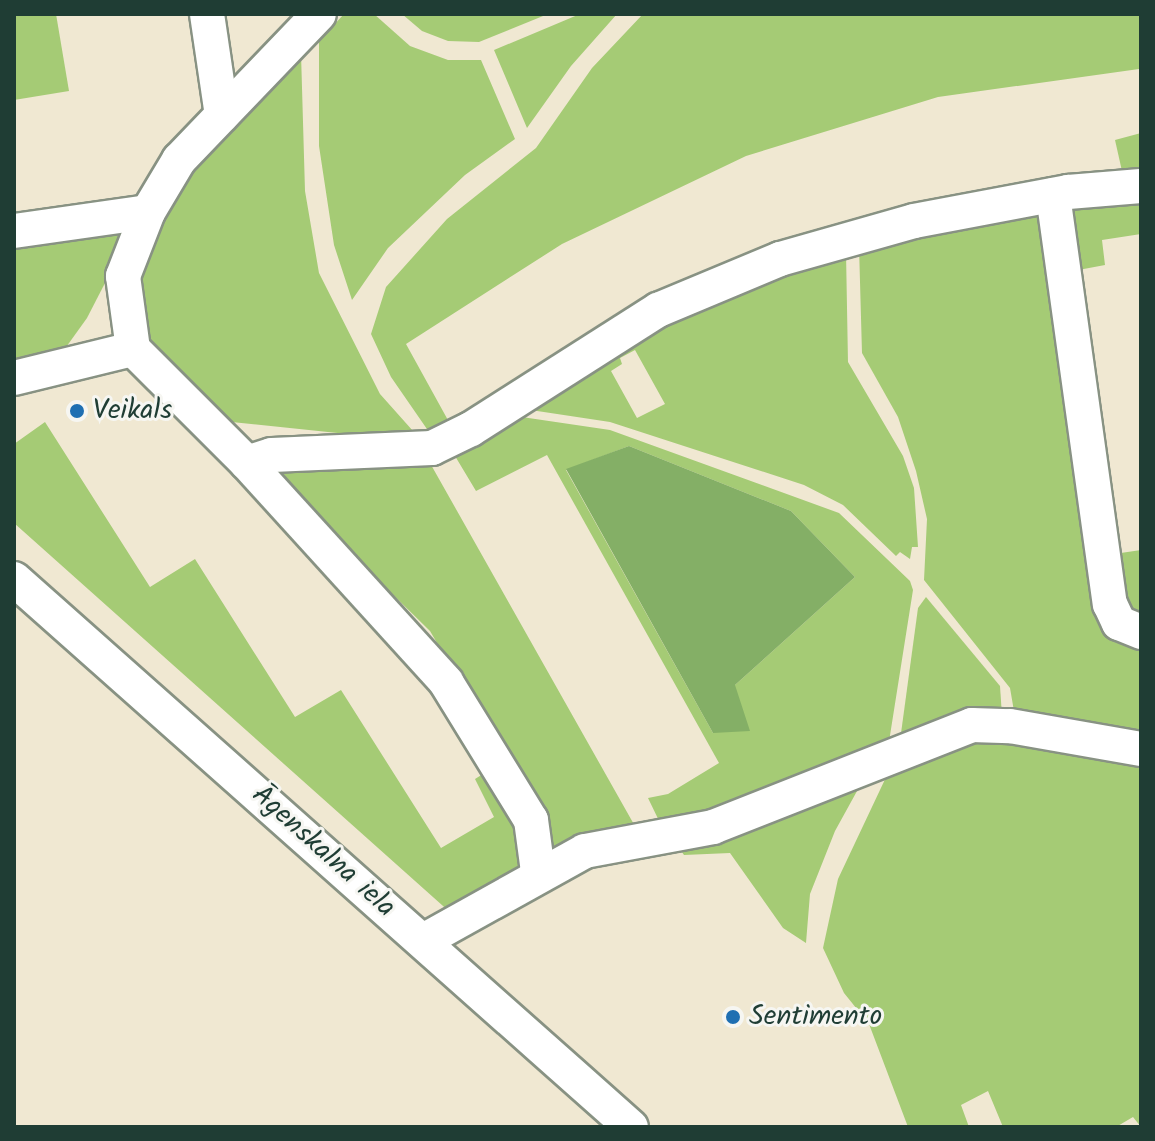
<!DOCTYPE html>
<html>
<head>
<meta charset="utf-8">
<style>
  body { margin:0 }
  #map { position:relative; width:1155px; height:1141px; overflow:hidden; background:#f0e8d2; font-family:Kalam,sans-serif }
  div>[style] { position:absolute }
  .green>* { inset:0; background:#a5cb75 }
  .forest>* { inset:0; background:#84af66 }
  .roads { filter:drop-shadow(2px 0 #889283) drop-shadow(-2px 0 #889283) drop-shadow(0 2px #889283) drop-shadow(0 -2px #889283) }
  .minor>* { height:34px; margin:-17px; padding:0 17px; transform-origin:17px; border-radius:17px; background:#fff }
  .dots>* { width:22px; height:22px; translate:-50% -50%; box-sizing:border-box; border:4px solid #f6f6f2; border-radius:50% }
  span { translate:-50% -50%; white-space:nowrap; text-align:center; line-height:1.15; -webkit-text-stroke:6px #f6f6f2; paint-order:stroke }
  .poi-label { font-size:28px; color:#1f3d34 }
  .left { translate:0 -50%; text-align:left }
  .street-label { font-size:28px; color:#1f3d34 }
  .frame { position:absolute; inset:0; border:16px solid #1f3d34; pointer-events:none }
</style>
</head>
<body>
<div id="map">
  <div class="green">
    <i style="clip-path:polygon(14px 14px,56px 14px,69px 91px,14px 100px)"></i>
    <i style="clip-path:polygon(344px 14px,374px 14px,410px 46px,448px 60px,481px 60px,515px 139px,465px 175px,388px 248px,352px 300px,334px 245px,319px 146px,319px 41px)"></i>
    <i style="clip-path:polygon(402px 14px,548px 14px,479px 42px,448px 41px,422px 31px)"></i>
    <i style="clip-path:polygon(580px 14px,617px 14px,571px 66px,527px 128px,494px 50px)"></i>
    <i style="clip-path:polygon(643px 14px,1141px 14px,1141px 77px,1139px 69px,938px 97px,746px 156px,562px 244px,406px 344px,449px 422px,429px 432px,391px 377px,371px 334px,386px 287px,447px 219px,536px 148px,592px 68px)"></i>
    <i style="clip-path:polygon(301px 53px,305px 191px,319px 273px,380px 394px,413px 431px,347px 434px,222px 421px,149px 347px,138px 281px,161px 214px,222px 130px)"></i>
    <i style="clip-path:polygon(1141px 133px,1141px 178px,1124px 180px,1115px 140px)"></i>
    <i style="clip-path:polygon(1141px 194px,1141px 234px,1102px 240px,1105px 265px,1073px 271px,1062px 201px)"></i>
    <i style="clip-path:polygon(1049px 203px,1098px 586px,1141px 636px,1141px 737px,1015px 717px,1010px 688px,924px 580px,927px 519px,916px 471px,898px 417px,862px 353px,859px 246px)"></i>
    <i style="clip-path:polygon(139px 217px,87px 318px,64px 350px,14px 368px,14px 235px)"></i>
    <i style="clip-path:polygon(evenodd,846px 252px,848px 362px,903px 456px,914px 488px,918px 547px,912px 547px,910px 559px,900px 552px,896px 556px,843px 505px,804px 485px,610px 422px,524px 409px,618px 349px,724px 297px,846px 252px,635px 350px,665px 404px,637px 418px,611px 371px,622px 364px,620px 358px,635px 350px)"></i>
    <i style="clip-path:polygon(evenodd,515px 416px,610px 430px,839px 513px,910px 581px,913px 590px,888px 748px,663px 829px,648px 798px,668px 794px,719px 763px,547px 455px,476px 491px,452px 451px,515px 416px,629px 446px,791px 511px,855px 577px,735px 685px,713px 733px,566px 470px,629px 446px)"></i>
    <i style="clip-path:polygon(45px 422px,150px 587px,195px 559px,295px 717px,341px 690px,441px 848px,494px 817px,475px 779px,494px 767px,526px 826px,528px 870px,452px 914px,14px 523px,14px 444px)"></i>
    <i style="clip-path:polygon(430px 463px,636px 828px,548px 862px,539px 817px,430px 631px,269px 473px)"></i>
    <i style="clip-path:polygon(1141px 550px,1141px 621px,1125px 614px,1114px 554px)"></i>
    <i style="clip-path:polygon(926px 597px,1000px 686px,1002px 716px,899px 748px,918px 608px)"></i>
    <i style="clip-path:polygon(983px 738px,1141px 761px,1141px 1127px,1133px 1117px,1116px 1127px,1003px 1127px,988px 1091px,961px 1105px,969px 1127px,908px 1127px,869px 1024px,844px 993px,823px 948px,838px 879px,888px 773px)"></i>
    <i style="clip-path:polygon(862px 782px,835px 831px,810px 894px,806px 943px,783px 928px,730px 853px,684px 855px,675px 842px)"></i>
  </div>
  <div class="forest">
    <i style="clip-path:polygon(629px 446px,791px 511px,855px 577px,735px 685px,750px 731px,713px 733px,566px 469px)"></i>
  </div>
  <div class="roads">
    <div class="minor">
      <i style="left:207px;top:14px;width:102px;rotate:81.6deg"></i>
      <i style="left:1053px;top:195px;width:413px;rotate:82.1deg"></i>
      <i style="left:1110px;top:604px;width:21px;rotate:65deg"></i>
      <i style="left:1119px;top:623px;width:24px;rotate:22deg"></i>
      <i style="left:148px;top:212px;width:61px;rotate:-59.2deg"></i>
      <i style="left:179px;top:160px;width:202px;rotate:-46.2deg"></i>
      <i style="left:14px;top:231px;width:135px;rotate:-8.1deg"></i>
      <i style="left:148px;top:212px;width:69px;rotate:111.3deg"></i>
      <i style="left:123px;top:276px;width:74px;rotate:82.2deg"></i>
      <i style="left:14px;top:378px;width:122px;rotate:-13.7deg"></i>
      <i style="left:133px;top:349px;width:161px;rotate:45deg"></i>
      <i style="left:247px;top:463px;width:26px;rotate:-18deg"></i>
      <i style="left:272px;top:455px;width:160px;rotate:-2.5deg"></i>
      <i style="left:432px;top:448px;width:43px;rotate:-26deg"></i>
      <i style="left:471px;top:429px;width:222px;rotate:-32.5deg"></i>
      <i style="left:658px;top:310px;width:132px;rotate:-22.7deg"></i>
      <i style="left:780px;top:259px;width:139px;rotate:-15.8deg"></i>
      <i style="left:914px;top:221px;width:157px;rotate:-10.7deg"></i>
      <i style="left:1068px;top:192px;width:73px;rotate:-4.7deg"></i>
      <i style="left:247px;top:463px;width:296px;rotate:47.7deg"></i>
      <i style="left:446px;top:682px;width:162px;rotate:58.4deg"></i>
      <i style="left:531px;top:820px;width:52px;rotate:82.3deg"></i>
      <i style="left:14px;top:579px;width:825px;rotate:41.61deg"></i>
      <i style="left:423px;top:941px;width:185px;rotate:-29.1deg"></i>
      <i style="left:585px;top:851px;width:130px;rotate:-10.6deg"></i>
      <i style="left:713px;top:827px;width:278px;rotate:-21.5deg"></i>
      <i style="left:972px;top:725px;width:38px;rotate:2deg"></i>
      <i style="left:1010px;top:726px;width:133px;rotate:10deg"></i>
    </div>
  </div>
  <div class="dots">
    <i style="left:77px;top:411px;background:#1f6fb2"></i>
    <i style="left:733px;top:1017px;background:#1f6fb2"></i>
  </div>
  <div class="poi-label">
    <span class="left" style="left:93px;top:411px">Veikals</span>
    <span class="left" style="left:749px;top:1017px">Sentimento</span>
  </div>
  <div class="street-label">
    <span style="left:323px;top:852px;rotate:42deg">Āgenskalna iela</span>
  </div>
  <div class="frame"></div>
</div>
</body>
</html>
